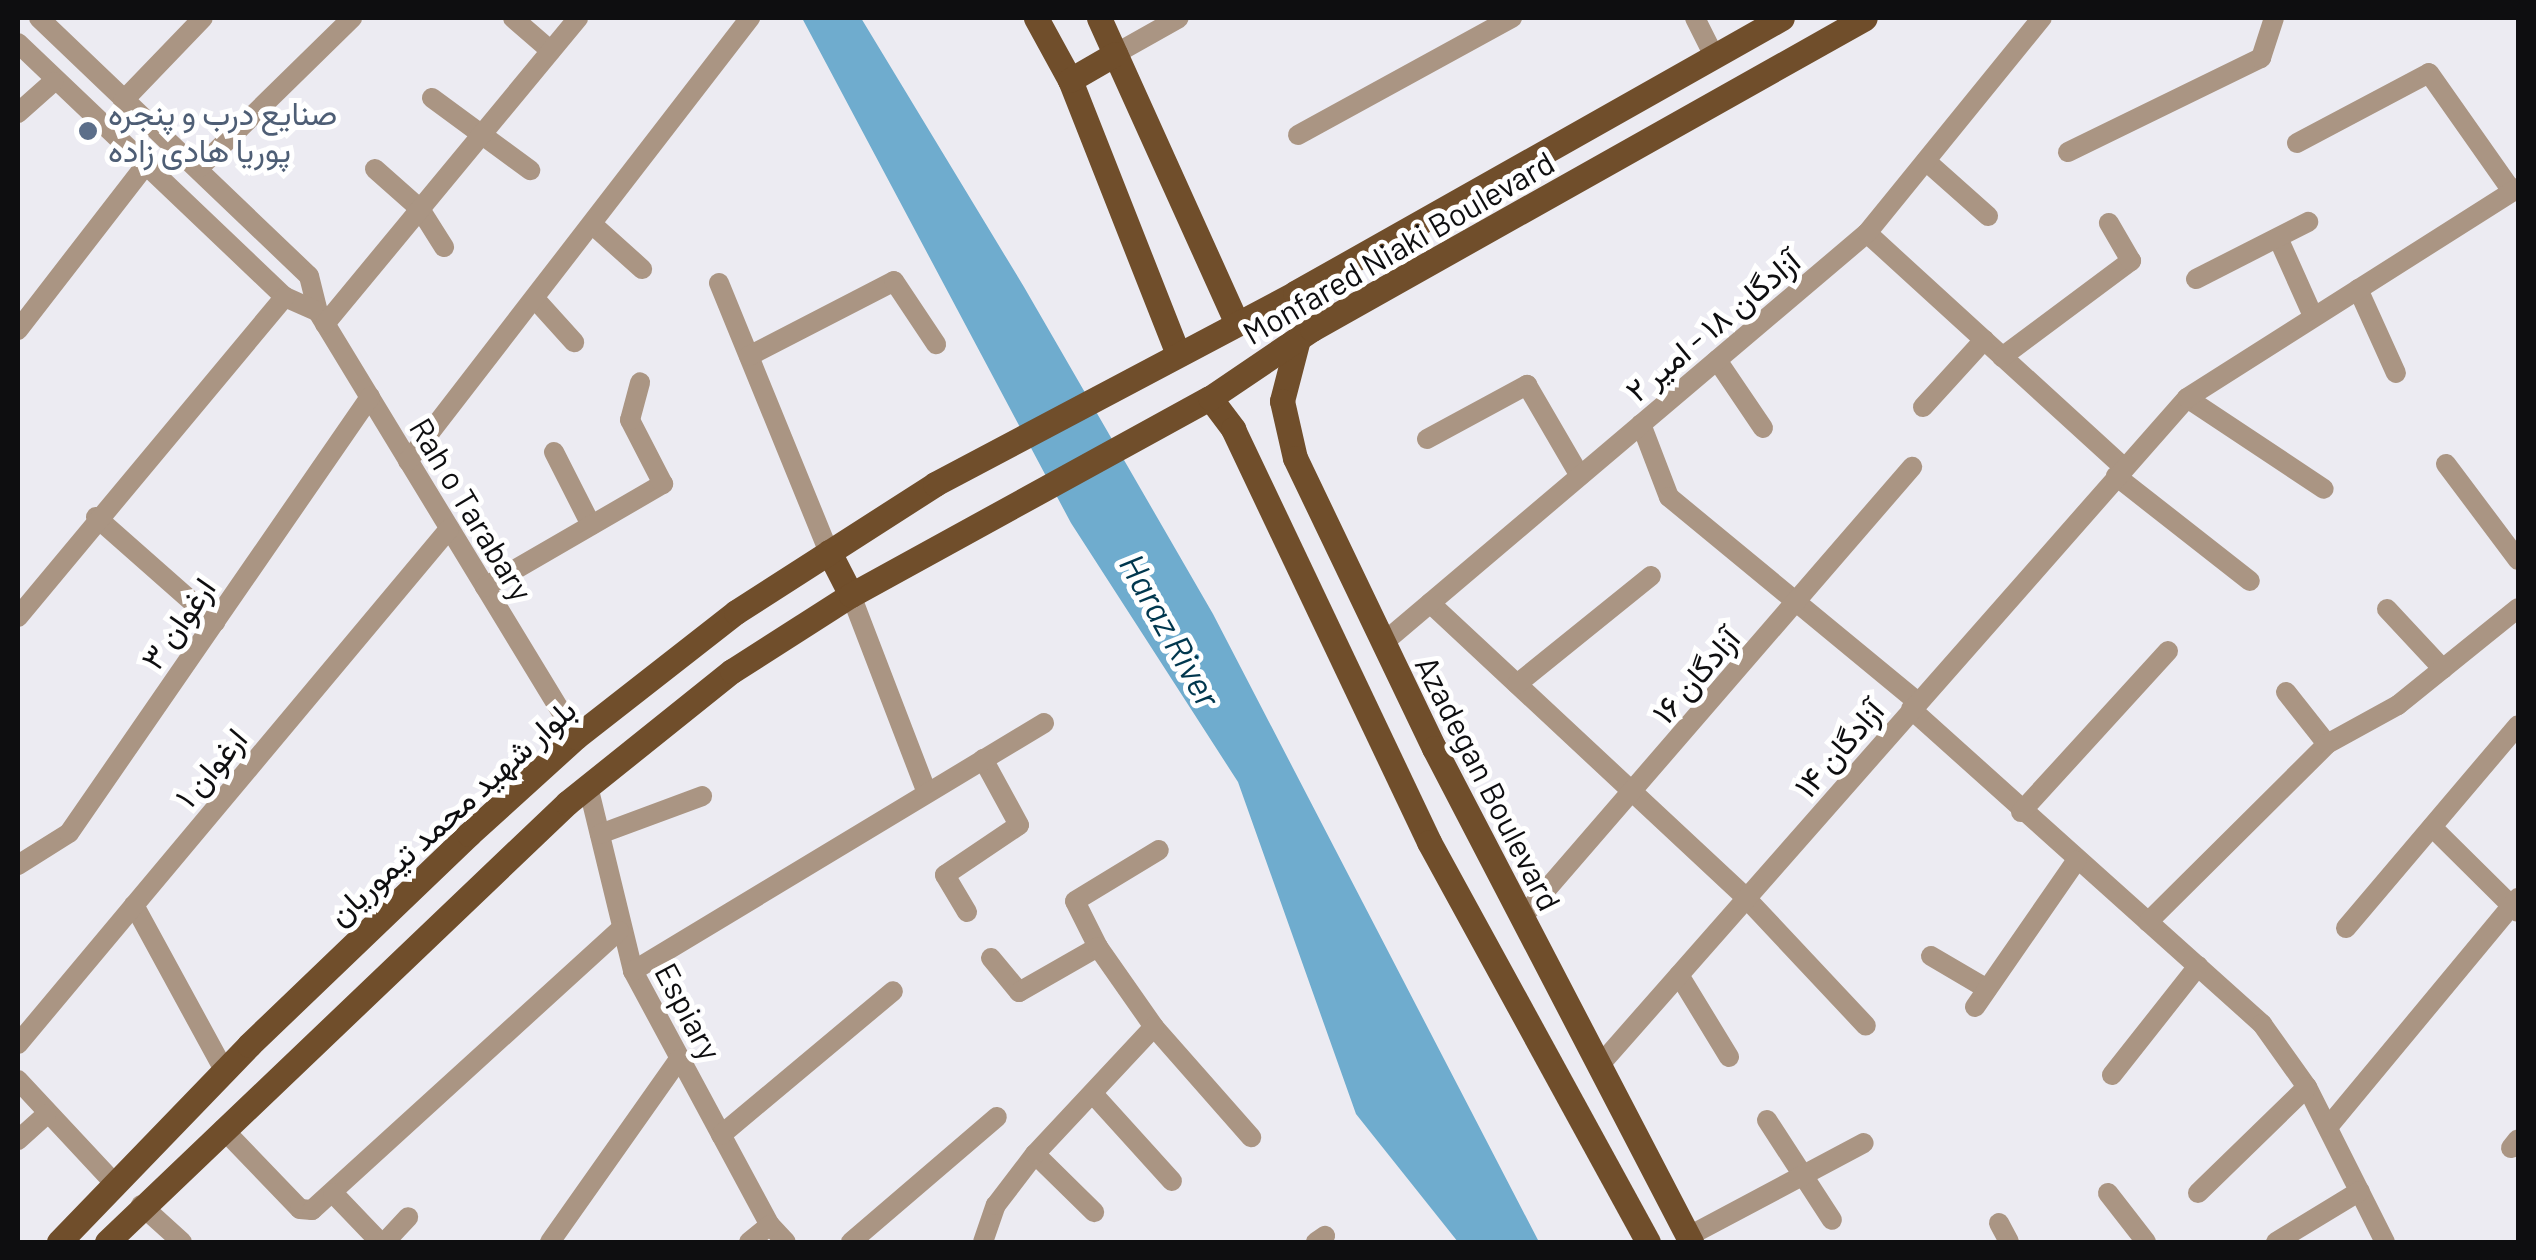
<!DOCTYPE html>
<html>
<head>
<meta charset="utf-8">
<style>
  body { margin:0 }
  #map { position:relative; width:2536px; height:1260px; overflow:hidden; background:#ecebf2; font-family:Barlow,Vazirmatn,sans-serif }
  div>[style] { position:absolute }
  .water>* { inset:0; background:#6facce }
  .minor>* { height:20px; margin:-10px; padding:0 10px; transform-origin:10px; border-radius:10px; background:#aa9583 }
  .major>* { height:25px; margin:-12.5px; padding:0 12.5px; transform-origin:12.5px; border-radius:12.5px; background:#704e2b }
  .dots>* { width:28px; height:28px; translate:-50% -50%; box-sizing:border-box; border:5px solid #fff; border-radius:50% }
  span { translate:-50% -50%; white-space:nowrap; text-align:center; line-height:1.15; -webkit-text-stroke:10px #fff; paint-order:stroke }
  .service-label { font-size:32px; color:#4e5e75 }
  .left { translate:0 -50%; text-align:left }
  .street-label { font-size:32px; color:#0e0e10 }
  .water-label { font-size:35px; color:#00374e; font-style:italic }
  .frame { position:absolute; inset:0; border:20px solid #0e0e10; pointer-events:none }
</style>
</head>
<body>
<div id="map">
  <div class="water">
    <i style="clip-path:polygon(802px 18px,861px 18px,1024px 287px,1213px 614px,1539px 1242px,1458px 1242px,1356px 1114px,1238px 782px,1071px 523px)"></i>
  </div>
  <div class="minor">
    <i style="left:39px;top:18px;width:373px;rotate:43.7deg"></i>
    <i style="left:309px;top:276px;width:37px;rotate:76deg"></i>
    <i style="left:318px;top:312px;width:497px;rotate:58.7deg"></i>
    <i style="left:513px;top:18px;width:50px;rotate:41deg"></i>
    <i style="left:1695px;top:18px;width:42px;rotate:63.4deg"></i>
    <i style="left:18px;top:43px;width:369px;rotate:43.6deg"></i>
    <i style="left:285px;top:297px;width:36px;rotate:24deg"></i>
    <i style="left:1115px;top:54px;width:73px;rotate:-29.4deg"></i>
    <i style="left:432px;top:98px;width:122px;rotate:36.3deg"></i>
    <i style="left:123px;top:101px;width:115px;rotate:-46.1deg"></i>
    <i style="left:18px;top:113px;width:47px;rotate:-41.5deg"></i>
    <i style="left:1298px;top:135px;width:244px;rotate:-28.7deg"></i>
    <i style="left:2297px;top:143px;width:149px;rotate:-27.9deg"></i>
    <i style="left:2429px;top:73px;width:144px;rotate:54.9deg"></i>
    <i style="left:2068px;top:152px;width:215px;rotate:-26deg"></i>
    <i style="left:2261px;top:58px;width:42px;rotate:-72deg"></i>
    <i style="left:1926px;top:161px;width:83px;rotate:41.6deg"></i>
    <i style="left:200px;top:167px;width:213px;rotate:-44.4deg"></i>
    <i style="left:375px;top:169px;width:60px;rotate:41.6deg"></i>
    <i style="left:420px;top:209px;width:45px;rotate:57.7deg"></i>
    <i style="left:593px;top:225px;width:66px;rotate:41.9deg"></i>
    <i style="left:1867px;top:233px;width:348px;rotate:42.4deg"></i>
    <i style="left:2279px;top:240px;width:83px;rotate:65.9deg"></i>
    <i style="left:2196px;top:279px;width:126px;rotate:-27deg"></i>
    <i style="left:719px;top:283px;width:291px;rotate:67.8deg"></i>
    <i style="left:2358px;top:289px;width:92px;rotate:65.7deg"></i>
    <i style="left:536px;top:300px;width:57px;rotate:47.9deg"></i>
    <i style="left:325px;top:324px;width:397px;rotate:-50.4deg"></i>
    <i style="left:18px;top:330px;width:212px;rotate:-52.3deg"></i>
    <i style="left:749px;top:356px;width:163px;rotate:-27.3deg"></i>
    <i style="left:894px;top:281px;width:76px;rotate:56.3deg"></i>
    <i style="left:2002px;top:357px;width:161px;rotate:-36.7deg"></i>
    <i style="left:2131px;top:261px;width:44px;rotate:-120.1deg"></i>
    <i style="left:1717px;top:360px;width:82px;rotate:55.9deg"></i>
    <i style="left:2187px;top:398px;width:164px;rotate:33.6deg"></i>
    <i style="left:1923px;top:407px;width:91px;rotate:-47.7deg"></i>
    <i style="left:1641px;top:424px;width:78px;rotate:69deg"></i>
    <i style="left:1669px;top:497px;width:323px;rotate:39.5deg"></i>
    <i style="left:1427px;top:439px;width:114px;rotate:-28.4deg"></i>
    <i style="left:1527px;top:385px;width:105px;rotate:59.8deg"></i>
    <i style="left:554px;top:452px;width:82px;rotate:63.1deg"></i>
    <i style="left:408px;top:461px;width:560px;rotate:-52.33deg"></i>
    <i style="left:2446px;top:464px;width:120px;rotate:53.1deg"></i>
    <i style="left:2116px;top:476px;width:170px;rotate:38.1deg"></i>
    <i style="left:96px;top:517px;width:159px;rotate:41.4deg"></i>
    <i style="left:485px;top:587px;width:206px;rotate:-30.1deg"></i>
    <i style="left:663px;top:484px;width:72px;rotate:-117.3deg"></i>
    <i style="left:630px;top:420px;width:39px;rotate:-75deg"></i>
    <i style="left:851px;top:595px;width:212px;rotate:69deg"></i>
    <i style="left:1430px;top:603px;width:432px;rotate:43deg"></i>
    <i style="left:1746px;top:898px;width:175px;rotate:46.8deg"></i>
    <i style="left:2387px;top:609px;width:82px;rotate:47deg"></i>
    <i style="left:18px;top:617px;width:417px;rotate:-50.2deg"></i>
    <i style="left:1383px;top:643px;width:634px;rotate:-40.27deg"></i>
    <i style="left:1867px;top:233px;width:277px;rotate:-50.9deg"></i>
    <i style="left:1517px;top:684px;width:172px;rotate:-38.9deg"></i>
    <i style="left:2286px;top:692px;width:66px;rotate:51.7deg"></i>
    <i style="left:1911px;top:709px;width:472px;rotate:41.9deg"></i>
    <i style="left:2262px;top:1024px;width:77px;rotate:54.5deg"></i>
    <i style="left:2307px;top:1087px;width:174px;rotate:63.3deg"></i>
    <i style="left:588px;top:786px;width:190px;rotate:76.3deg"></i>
    <i style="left:633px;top:971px;width:289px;rotate:61.7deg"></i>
    <i style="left:770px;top:1225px;width:23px;rotate:47deg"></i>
    <i style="left:2021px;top:812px;width:218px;rotate:-47.6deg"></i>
    <i style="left:2432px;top:827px;width:121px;rotate:44.7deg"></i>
    <i style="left:600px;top:834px;width:109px;rotate:-20.4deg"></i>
    <i style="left:18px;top:865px;width:60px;rotate:-32.1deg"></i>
    <i style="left:69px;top:833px;width:530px;rotate:-55.38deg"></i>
    <i style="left:134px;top:905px;width:188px;rotate:61.4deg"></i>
    <i style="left:967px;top:912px;width:43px;rotate:-120.7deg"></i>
    <i style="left:945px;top:875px;width:89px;rotate:-34deg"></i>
    <i style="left:1019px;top:825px;width:75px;rotate:-118.6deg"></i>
    <i style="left:1521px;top:919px;width:598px;rotate:-49.14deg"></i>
    <i style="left:2148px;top:922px;width:252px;rotate:-44.8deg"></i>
    <i style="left:2327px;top:744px;width:81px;rotate:-28.8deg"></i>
    <i style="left:2398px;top:705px;width:154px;rotate:-38.9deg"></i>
    <i style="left:2346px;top:928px;width:266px;rotate:-49.7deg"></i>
    <i style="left:1098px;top:947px;width:51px;rotate:-116.6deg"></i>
    <i style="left:1075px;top:901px;width:98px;rotate:-31.3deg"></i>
    <i style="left:1931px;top:956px;width:65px;rotate:30.5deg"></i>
    <i style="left:991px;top:958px;width:44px;rotate:50.5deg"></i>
    <i style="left:1019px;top:992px;width:91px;rotate:-29.7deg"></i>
    <i style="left:1098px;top:947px;width:98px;rotate:55deg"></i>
    <i style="left:1154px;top:1027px;width:147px;rotate:48.6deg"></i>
    <i style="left:633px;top:971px;width:480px;rotate:-31.1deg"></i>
    <i style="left:1679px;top:975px;width:96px;rotate:58.6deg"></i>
    <i style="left:1975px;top:1007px;width:178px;rotate:-55.3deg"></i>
    <i style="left:18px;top:1044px;width:672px;rotate:-50.07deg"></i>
    <i style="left:1598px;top:1067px;width:891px;rotate:-48.64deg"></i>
    <i style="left:2187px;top:398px;width:392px;rotate:-32.4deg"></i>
    <i style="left:2112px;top:1075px;width:139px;rotate:-51.7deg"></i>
    <i style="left:18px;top:1080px;width:139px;rotate:47deg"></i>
    <i style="left:1094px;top:1095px;width:116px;rotate:47.8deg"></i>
    <i style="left:1767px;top:1120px;width:119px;rotate:57deg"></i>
    <i style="left:2328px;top:1127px;width:298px;rotate:-50.3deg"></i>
    <i style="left:223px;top:1129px;width:111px;rotate:46.1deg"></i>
    <i style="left:300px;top:1209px;width:12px;rotate:5deg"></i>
    <i style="left:312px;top:1210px;width:415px;rotate:-42.3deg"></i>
    <i style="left:721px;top:1135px;width:224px;rotate:-39.9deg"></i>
    <i style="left:18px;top:1140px;width:38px;rotate:-42deg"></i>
    <i style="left:2511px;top:1148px;width:11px;rotate:-52deg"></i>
    <i style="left:1035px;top:1154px;width:83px;rotate:44.5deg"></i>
    <i style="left:333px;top:1193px;width:68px;rotate:46.2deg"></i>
    <i style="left:2108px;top:1193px;width:62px;rotate:52.2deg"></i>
    <i style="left:2198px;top:1193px;width:152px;rotate:-44.2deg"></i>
    <i style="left:141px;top:1205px;width:55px;rotate:42.1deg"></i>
    <i style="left:1999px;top:1223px;width:21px;rotate:62deg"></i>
    <i style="left:1687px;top:1237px;width:200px;rotate:-28deg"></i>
    <i style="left:385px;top:1242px;width:34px;rotate:-47deg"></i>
    <i style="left:550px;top:1242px;width:224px;rotate:-54.8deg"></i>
    <i style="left:749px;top:1242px;width:27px;rotate:-39deg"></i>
    <i style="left:851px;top:1242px;width:192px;rotate:-40.6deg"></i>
    <i style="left:983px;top:1242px;width:39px;rotate:-71deg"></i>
    <i style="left:996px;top:1205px;width:64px;rotate:-52.6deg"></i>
    <i style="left:1035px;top:1154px;width:174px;rotate:-46.9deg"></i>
    <i style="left:1316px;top:1242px;width:11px;rotate:-34deg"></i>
    <i style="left:2276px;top:1242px;width:98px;rotate:-31.3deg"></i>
  </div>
  <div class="major">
    <i style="left:1036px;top:18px;width:71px;rotate:61.3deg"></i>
    <i style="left:1070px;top:80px;width:295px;rotate:68.5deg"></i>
    <i style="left:1099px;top:18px;width:335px;rotate:65.7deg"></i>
    <i style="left:1070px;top:80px;width:52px;rotate:-30deg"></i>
    <i style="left:1298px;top:339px;width:64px;rotate:104.5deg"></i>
    <i style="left:1282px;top:401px;width:58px;rotate:77.2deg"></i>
    <i style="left:1295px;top:458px;width:322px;rotate:64.4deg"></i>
    <i style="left:1434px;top:748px;width:557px;rotate:62.51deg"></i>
    <i style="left:1210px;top:398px;width:39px;rotate:53deg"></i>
    <i style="left:1233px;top:429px;width:457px;rotate:64.6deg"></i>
    <i style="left:1429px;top:842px;width:456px;rotate:61.3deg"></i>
    <i style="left:829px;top:552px;width:48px;rotate:62.9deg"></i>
    <i style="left:59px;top:1242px;width:274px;rotate:-46deg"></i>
    <i style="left:249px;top:1045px;width:305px;rotate:-43.8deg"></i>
    <i style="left:469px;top:834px;width:144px;rotate:-42.2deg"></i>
    <i style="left:576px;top:737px;width:203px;rotate:-38deg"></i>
    <i style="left:736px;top:612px;width:237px;rotate:-32.7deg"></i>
    <i style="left:935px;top:484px;width:408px;rotate:-27.9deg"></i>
    <i style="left:1295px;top:293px;width:559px;rotate:-29.45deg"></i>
    <i style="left:107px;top:1242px;width:636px;rotate:-43.66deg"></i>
    <i style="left:567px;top:803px;width:211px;rotate:-38.7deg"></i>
    <i style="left:732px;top:671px;width:141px;rotate:-32.6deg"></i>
    <i style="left:851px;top:595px;width:409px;rotate:-28.8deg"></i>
    <i style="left:1210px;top:398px;width:123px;rotate:-34.1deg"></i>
    <i style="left:1312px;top:329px;width:634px;rotate:-29.35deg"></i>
  </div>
  <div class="dots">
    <i style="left:88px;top:131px;background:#5c6f8a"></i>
  </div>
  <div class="service-label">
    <span class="left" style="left:108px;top:131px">صنایع درب و پنجره<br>پوریا هادی زاده</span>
  </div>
  <div class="street-label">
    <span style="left:1398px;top:247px;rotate:-30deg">Monfared Niaki Boulevard</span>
    <span style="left:1712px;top:325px;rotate:-40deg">آزادگان ۱۸ - امیر ۲</span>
    <span style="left:472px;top:509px;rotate:59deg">Rah o Tarabary</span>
    <span style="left:177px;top:623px;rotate:-55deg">ارغوان ۳</span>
    <span style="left:1695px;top:675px;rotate:-49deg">آزادگان ۱۶</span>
    <span style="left:1838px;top:748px;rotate:-49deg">آزادگان ۱۴</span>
    <span style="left:210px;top:767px;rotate:-50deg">ارغوان ۱</span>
    <span style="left:1489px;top:783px;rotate:63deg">Azadegan Boulevard</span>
    <span style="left:451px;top:811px;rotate:-42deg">بلوار شهید محمد تیموریان</span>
    <span style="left:689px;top:1011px;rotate:62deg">Espiary</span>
  </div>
  <div class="water-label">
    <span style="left:1171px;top:630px;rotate:61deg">Haraz River</span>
  </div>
  <div class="frame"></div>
</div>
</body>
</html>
